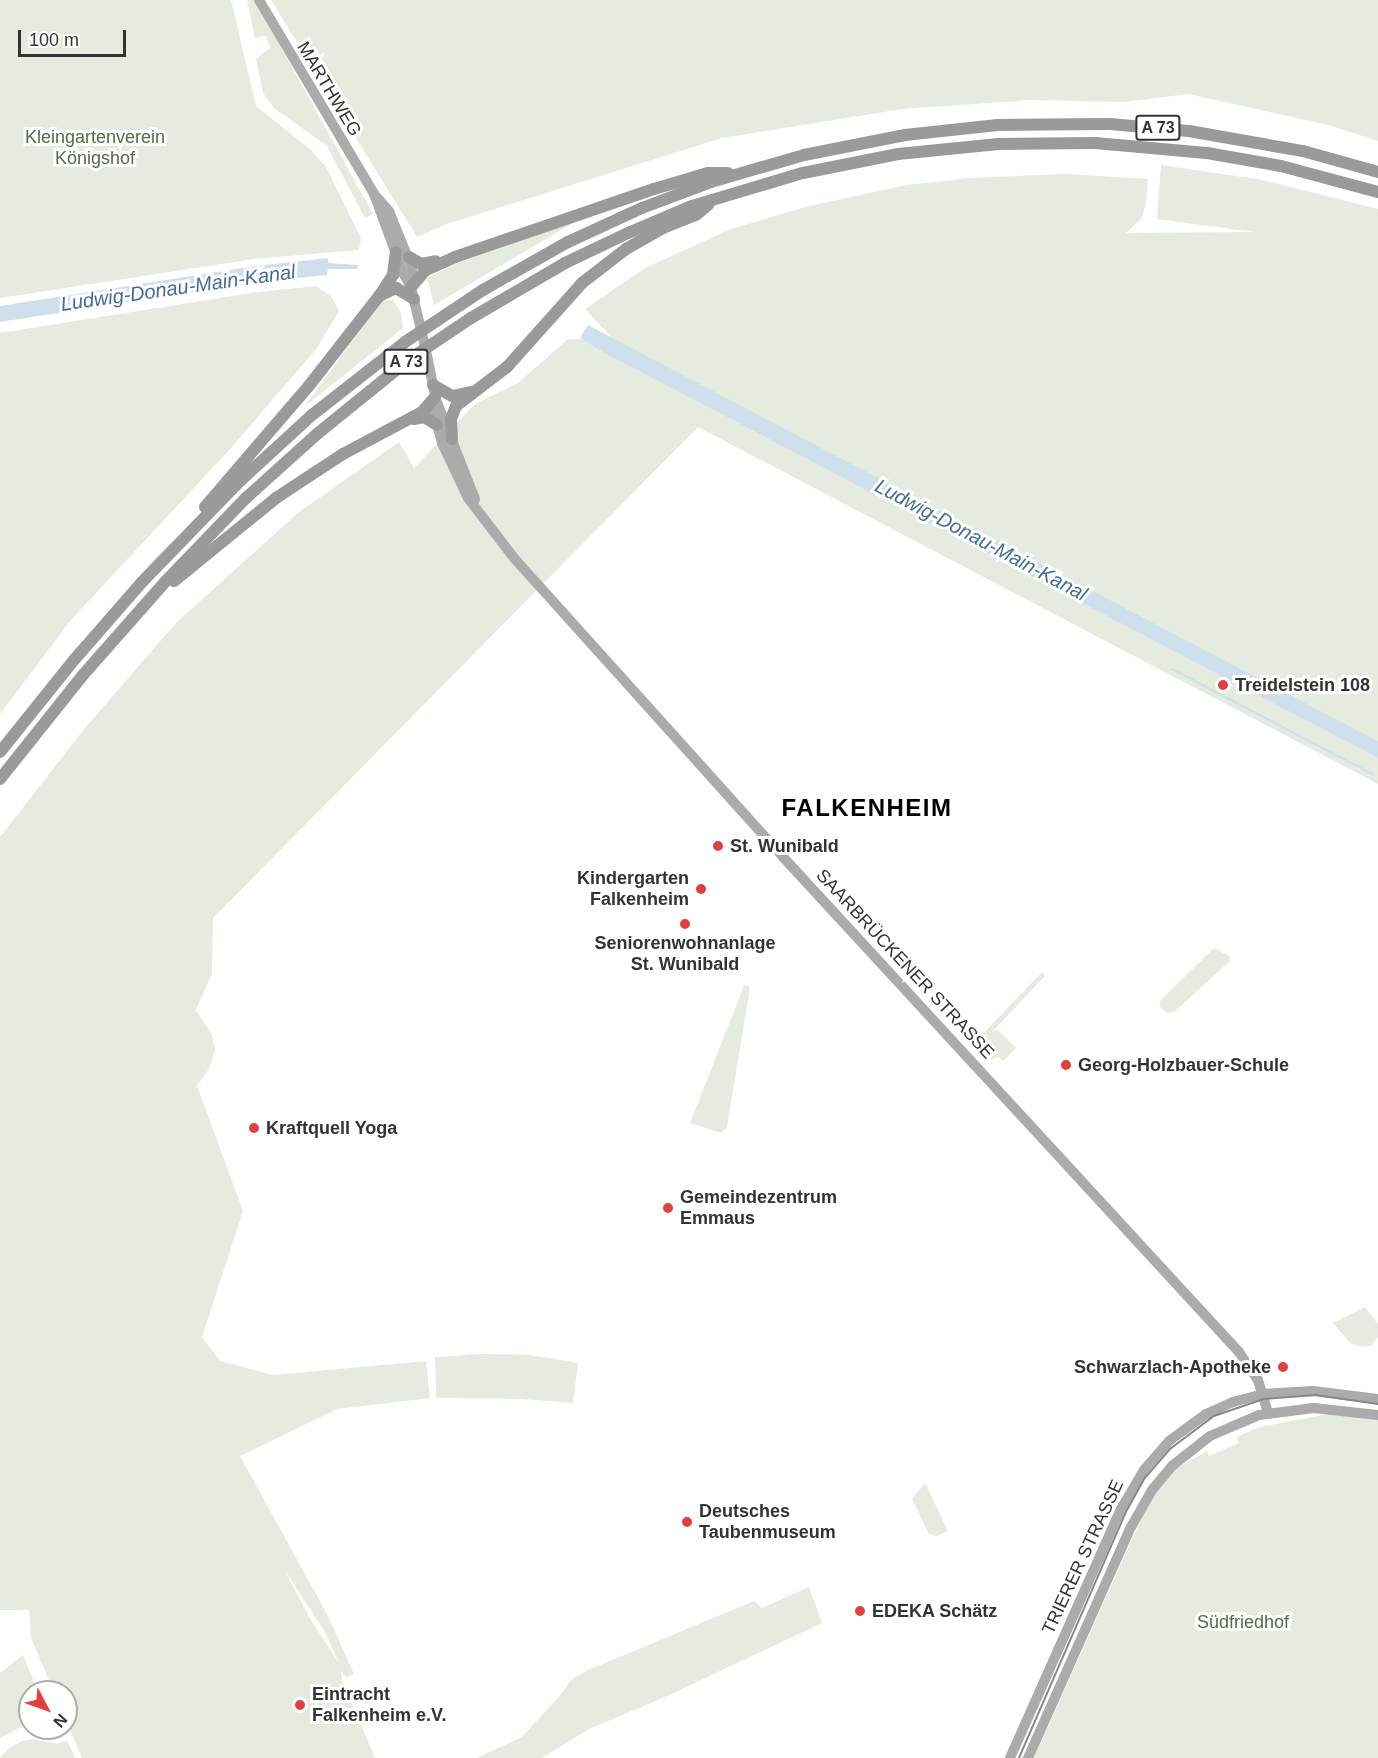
<!DOCTYPE html>
<html>
<head>
<meta charset="utf-8">
<style>
  body { margin:0 }
  #map { position:relative; width:1378px; height:1758px; overflow:hidden; background:#fff; font-family:Helvetica,sans-serif }
  div>[style] { position:absolute }
  .green>* { inset:0; background:#e5ebdf }
  .water>* { inset:0; background:#d0dfec }
  .stream>* { height:2px; margin:-1px; padding:0 1px; transform-origin:1px; border-radius:1px; background:#d0dfec }
  .major>* { height:10px; margin:-5px; padding:0 5px; transform-origin:5px; border-radius:5px; background:#ababab }
  .highway>* { height:12px; margin:-6px; padding:0 6px; transform-origin:6px; border-radius:6px; background:#9a9a9a }
  .tram>* { height:1.5px; margin:-0.75px; padding:0 0.75px; transform-origin:0.75px; border-radius:0.75px; background:#888 }
  .dots>* { width:16px; height:16px; translate:-50% -50%; box-sizing:border-box; border:3px solid #fff; border-radius:50% }
  span { translate:-50% -50%; white-space:nowrap; text-align:center; line-height:1.15; -webkit-text-stroke:6px #fff; paint-order:stroke }
  .shield-label span { padding:2px 4px; background:#fff; border:2px solid; border-radius:4px; -webkit-text-stroke-width:0 }
  .shield-label { font-size:16px; color:#333; font-weight:700 }
  .street-label { font-size:18px; color:#333 }
  .park-label { font-size:18px; color:#526d41 }
  .poi-label { font-size:18px; color:#333; font-weight:700 }
  .left { translate:0 -50%; text-align:left }
  .right { translate:-100% -50%; text-align:right }
  .water-label { font-size:20px; color:#426e93; font-style:italic }
  .district-label { font-size:24px; color:#000; font-weight:700; letter-spacing:1.5px }
  .north { position:absolute; left:18px; top:1680px; width:60px; height:60px; box-sizing:border-box; background:#fff; border:2px solid #adadad; border-radius:50%; rotate:131deg; font-size:16px; font-weight:700; line-height:24px; text-align:center; color:#333 }
  .north::after { content:''; display:block; margin:auto; width:21px; height:27px; background:#df4040; clip-path:polygon(50% 0,100% 100%,50% 72%,0 100%) }
  .scale { position:absolute; left:18px; top:30px; width:108px; height:27px; box-sizing:border-box; border:3px solid #333; border-top:0; padding-left:8px; font-size:18px; line-height:21px; white-space:nowrap; color:#333; -webkit-text-stroke:4px #fff; paint-order:stroke }
</style>
</head>
<body>
<div id="map">
  <div class="green">
    <i style="clip-path:polygon(0 0,231px 0,256px 106px,311px 150px,326px 167px,361px 238px,359px 250px,254px 259px,0 298px)"></i>
    <i style="clip-path:polygon(247px 0,255px 0,373px 214px,365px 218px,327px 146px,274px 108px,263px 93px,256px 59px,270px 48px,266px 36px,255px 38px)"></i>
    <i style="clip-path:polygon(271px 0,1378px 0,1378px 141px,1328px 125px,1188px 94px,1124px 102px,1032px 100px,903px 109px,722px 138px,447px 224px,417px 237px)"></i>
    <i style="clip-path:polygon(1161px 165px,1263px 180px,1378px 209px,1378px 741px,612px 338px,585px 309px,645px 268px,731px 229px,809px 206px,907px 185px,970px 178px,1065px 174px,1148px 179px,1146px 204px,1141px 219px,1126px 233px,1254px 232px,1157px 219px)"></i>
    <i style="clip-path:polygon(578px 220px,434px 305px,427px 278px,453px 265px)"></i>
    <i style="clip-path:polygon(316px 286px,331px 296px,339px 311px,317px 348px,231px 448px,70px 621px,0 714px,0 333px,258px 292px)"></i>
    <i style="clip-path:polygon(393px 300px,401px 313px,403px 328px,304px 407px,382px 301px)"></i>
    <i style="clip-path:polygon(evenodd,568px 339px,582px 339px,1378px 758px,1378px 784px,698px 427px,213px 918px,212px 973px,196px 1010px,212px 1035px,215px 1050px,209px 1069px,197px 1086px,243px 1211px,202px 1337px,220px 1361px,273px 1375px,426px 1361px,430px 1398px,337px 1409px,240px 1456px,327px 1614px,354px 1674px,346px 1678px,341px 1670px,342px 1680px,375px 1758px,82px 1758px,66px 1720px,66px 1692px,54px 1692px,31px 1638px,29px 1610px,0 1610px,0 837px,85px 728px,176px 623px,299px 512px,399px 442px,414px 468px,475px 404px,518px 383px,568px 339px,284px 1569px,325px 1632px,339px 1663px,309px 1617px,284px 1569px)"></i>
    <i style="clip-path:polygon(1214px 948px,1229px 956px,1230px 961px,1174px 1012px,1167px 1013px,1160px 1007px,1160px 1001px)"></i>
    <i style="clip-path:polygon(1042px 972px,1045px 976px,991px 1033px,997px 1029px,1016px 1048px,1003px 1061px,998px 1057px,991px 1060px,987px 1056px,989px 1050px,979px 1038px)"></i>
    <i style="clip-path:polygon(748px 985px,750px 988px,727px 1127px,721px 1133px,690px 1123px,744px 986px)"></i>
    <i style="clip-path:polygon(1365px 1307px,1378px 1324px,1378px 1337px,1371px 1346px,1361px 1347px,1350px 1343px,1333px 1323px)"></i>
    <i style="clip-path:polygon(480px 1354px,530px 1355px,578px 1363px,573px 1403px,522px 1399px,436px 1398px,435px 1357px)"></i>
    <i style="clip-path:polygon(1334px 1413px,1378px 1420px,1378px 1758px,1034px 1758px,1150px 1499px,1166px 1480px,1179px 1467px,1207px 1451px,1209px 1456px,1239px 1443px,1237px 1437px,1259px 1427px)"></i>
    <i style="clip-path:polygon(925px 1483px,948px 1531px,937px 1536px,929px 1534px,912px 1499px)"></i>
    <i style="clip-path:polygon(809px 1587px,822px 1623px,665px 1697px,589px 1729px,542px 1758px,477px 1758px,522px 1737px,563px 1692px,571px 1680px,586px 1671px,754px 1601px,762px 1608px)"></i>
    <i style="clip-path:polygon(23px 1655px,38px 1692px,30px 1692px,30px 1722px,0 1738px,0 1673px)"></i>
    <i style="clip-path:polygon(34px 1739px,58px 1744px,67px 1740px,75px 1758px,0 1758px,9px 1748px,22px 1741px)"></i>
  </div>
  <div class="water">
    <i style="clip-path:polygon(328px 258px,328px 263px,358px 265px,357px 269px,328px 269px,327px 275px,257px 282px,0 322px,0 306px,255px 266px)"></i>
    <i style="clip-path:polygon(588px 325px,1378px 741px,1378px 758px,603px 352px,582px 339px,581px 336px)"></i>
  </div>
  <div class="stream">
    <i style="left:1172px;top:669px;width:228px;rotate:27.7deg"></i>
  </div>
  <div class="major">
    <i style="left:259px;top:0;width:226px;rotate:59.3deg"></i>
    <i style="left:374px;top:194px;width:23px;rotate:49deg"></i>
    <i style="left:389px;top:211px;width:61px;rotate:68deg"></i>
    <i style="left:412px;top:268px;width:19px;rotate:93deg"></i>
    <i style="left:374px;top:194px;width:84px;rotate:69.8deg"></i>
    <i style="left:403px;top:273px;width:16px;rotate:60deg"></i>
    <i style="left:411px;top:287px;width:75px;rotate:76.9deg"></i>
    <i style="left:428px;top:360px;width:38px;rotate:79deg"></i>
    <i style="left:435px;top:397px;width:16px;rotate:94deg"></i>
    <i style="left:434px;top:413px;width:31px;rotate:75deg"></i>
    <i style="left:442px;top:443px;width:61px;rotate:64.7deg"></i>
    <i style="left:468px;top:498px;width:76px;rotate:52.5deg"></i>
    <i style="left:514px;top:558px;width:402px;rotate:48deg"></i>
    <i style="left:783px;top:857px;width:673px;rotate:47.35deg"></i>
    <i style="left:1239px;top:1352px;width:34px;rotate:56deg"></i>
    <i style="left:1258px;top:1380px;width:34px;rotate:73deg"></i>
    <i style="left:435px;top:397px;width:110px;rotate:68.6deg"></i>
    <i style="left:1010px;top:1758px;width:273px;rotate:-66deg"></i>
    <i style="left:1121px;top:1509px;width:45px;rotate:-59.5deg"></i>
    <i style="left:1144px;top:1470px;width:38px;rotate:-49deg"></i>
    <i style="left:1169px;top:1441px;width:46px;rotate:-36.1deg"></i>
    <i style="left:1206px;top:1414px;width:30px;rotate:-24deg"></i>
    <i style="left:1233px;top:1402px;width:31px;rotate:-15deg"></i>
    <i style="left:1263px;top:1394px;width:50px;rotate:-3.4deg"></i>
    <i style="left:1313px;top:1391px;width:65px;rotate:7deg"></i>
    <i style="left:1028px;top:1758px;width:253px;rotate:-66deg"></i>
    <i style="left:1131px;top:1527px;width:43px;rotate:-60.4deg"></i>
    <i style="left:1152px;top:1490px;width:31px;rotate:-50deg"></i>
    <i style="left:1172px;top:1466px;width:48px;rotate:-38.3deg"></i>
    <i style="left:1210px;top:1436px;width:53px;rotate:-23.2deg"></i>
    <i style="left:1259px;top:1415px;width:55px;rotate:-7.3deg"></i>
    <i style="left:1314px;top:1408px;width:64px;rotate:6.2deg"></i>
  </div>
  <div class="highway">
    <i style="left:409px;top:257px;width:14px;rotate:30deg"></i>
    <i style="left:421px;top:264px;width:15px;rotate:-11deg"></i>
    <i style="left:411px;top:287px;width:23px;rotate:-49deg"></i>
    <i style="left:426px;top:270px;width:32px;rotate:-24deg"></i>
    <i style="left:455px;top:257px;width:210px;rotate:-18.9deg"></i>
    <i style="left:654px;top:189px;width:56px;rotate:-16.5deg"></i>
    <i style="left:708px;top:173px;width:20px"></i>
    <i style="left:381px;top:295px;width:17px;rotate:-25deg"></i>
    <i style="left:396px;top:288px;width:21px;rotate:31deg"></i>
    <i style="left:433px;top:385px;width:22px;rotate:30deg"></i>
    <i style="left:452px;top:396px;width:19px;rotate:-12deg"></i>
    <i style="left:414px;top:419px;width:10px;rotate:-11deg"></i>
    <i style="left:424px;top:417px;width:15px;rotate:32deg"></i>
    <i style="left:452px;top:439px;width:20px;rotate:-93deg"></i>
    <i style="left:451px;top:419px;width:14px;rotate:-69deg"></i>
    <i style="left:456px;top:406px;width:64px;rotate:-37.4deg"></i>
    <i style="left:507px;top:367px;width:113px;rotate:-48.2deg"></i>
    <i style="left:582px;top:283px;width:56px;rotate:-37.7deg"></i>
    <i style="left:626px;top:249px;width:43px;rotate:-29.6deg"></i>
    <i style="left:663px;top:228px;width:35px;rotate:-22deg"></i>
    <i style="left:696px;top:215px;width:16px;rotate:-40deg"></i>
    <i style="left:205px;top:507px;width:158px;rotate:-49.4deg"></i>
    <i style="left:308px;top:387px;width:117px;rotate:-52deg"></i>
    <i style="left:380px;top:295px;width:24px;rotate:-57deg"></i>
    <i style="left:393px;top:275px;width:23px;rotate:-83deg"></i>
    <i style="left:174px;top:581px;width:132px;rotate:-39.1deg"></i>
    <i style="left:276px;top:498px;width:80px;rotate:-33.3deg"></i>
    <i style="left:343px;top:454px;width:89px;rotate:-28deg"></i>
    <i style="left:422px;top:412px;width:20px;rotate:-49deg"></i>
    <i style="left:0;top:752px;width:118px;rotate:-51.2deg"></i>
    <i style="left:74px;top:660px;width:103px;rotate:-48.9deg"></i>
    <i style="left:142px;top:582px;width:142px;rotate:-45.9deg"></i>
    <i style="left:241px;top:480px;width:96px;rotate:-42.5deg"></i>
    <i style="left:312px;top:415px;width:118px;rotate:-38.1deg"></i>
    <i style="left:405px;top:342px;width:94px;rotate:-33.7deg"></i>
    <i style="left:483px;top:290px;width:98px;rotate:-29.5deg"></i>
    <i style="left:568px;top:242px;width:81px;rotate:-24.7deg"></i>
    <i style="left:642px;top:208px;width:74px;rotate:-20.6deg"></i>
    <i style="left:711px;top:182px;width:97px;rotate:-16.2deg"></i>
    <i style="left:804px;top:155px;width:103px;rotate:-11.2deg"></i>
    <i style="left:905px;top:135px;width:93px;rotate:-6.2deg"></i>
    <i style="left:997px;top:125px;width:113px;rotate:-0.5deg"></i>
    <i style="left:1110px;top:124px;width:79px;rotate:5.1deg"></i>
    <i style="left:1189px;top:131px;width:116px;rotate:10deg"></i>
    <i style="left:1303px;top:151px;width:78px;rotate:15.6deg"></i>
    <i style="left:0;top:779px;width:133px;rotate:-51.4deg"></i>
    <i style="left:83px;top:675px;width:125px;rotate:-48.6deg"></i>
    <i style="left:166px;top:581px;width:115px;rotate:-46.1deg"></i>
    <i style="left:246px;top:498px;width:96px;rotate:-42deg"></i>
    <i style="left:317px;top:434px;width:116px;rotate:-39deg"></i>
    <i style="left:407px;top:361px;width:77px;rotate:-33.9deg"></i>
    <i style="left:471px;top:318px;width:109px;rotate:-30.3deg"></i>
    <i style="left:565px;top:263px;width:70px;rotate:-25.5deg"></i>
    <i style="left:628px;top:233px;width:69px;rotate:-22.9deg"></i>
    <i style="left:692px;top:206px;width:116px;rotate:-16.6deg"></i>
    <i style="left:803px;top:173px;width:97px;rotate:-11.3deg"></i>
    <i style="left:898px;top:154px;width:101px;rotate:-5.7deg"></i>
    <i style="left:999px;top:144px;width:96px;rotate:-0.6deg"></i>
    <i style="left:1095px;top:143px;width:112px;rotate:5.1deg"></i>
    <i style="left:1207px;top:153px;width:75px;rotate:10deg"></i>
    <i style="left:1281px;top:166px;width:100px;rotate:15deg"></i>
  </div>
  <div class="tram">
    <i style="left:1019px;top:1758px;width:268px;rotate:-66.5deg"></i>
    <i style="left:1126px;top:1512px;width:39px;rotate:-61deg"></i>
    <i style="left:1145px;top:1478px;width:38px;rotate:-49deg"></i>
    <i style="left:1170px;top:1449px;width:55px;rotate:-36.9deg"></i>
    <i style="left:1214px;top:1416px;width:53px;rotate:-18.8deg"></i>
    <i style="left:1264px;top:1399px;width:52px;rotate:-4.4deg"></i>
    <i style="left:1316px;top:1395px;width:63px;rotate:8.3deg"></i>
  </div>
  <div class="dots">
    <i style="left:1223px;top:685px;background:#df4040"></i>
    <i style="left:718px;top:846px;background:#df4040"></i>
    <i style="left:701px;top:889px;background:#df4040"></i>
    <i style="left:685px;top:924px;background:#df4040"></i>
    <i style="left:1066px;top:1065px;background:#df4040"></i>
    <i style="left:254px;top:1128px;background:#df4040"></i>
    <i style="left:668px;top:1208px;background:#df4040"></i>
    <i style="left:1283px;top:1367px;background:#df4040"></i>
    <i style="left:687px;top:1522px;background:#df4040"></i>
    <i style="left:860px;top:1611px;background:#df4040"></i>
    <i style="left:300px;top:1705px;background:#df4040"></i>
  </div>
  <div class="shield-label">
    <span style="left:1158px;top:128px">A 73</span>
    <span style="left:406px;top:362px">A 73</span>
  </div>
  <div class="street-label">
    <span style="left:329px;top:89px;rotate:59deg">MARTHWEG</span>
    <span style="left:905px;top:964px;rotate:47deg">SAARBRÜCKENER STRASSE</span>
    <span style="left:1083px;top:1557px;rotate:-65deg">TRIERER STRASSE</span>
  </div>
  <div class="park-label">
    <span style="left:95px;top:148px">Kleingartenverein<br>Königshof</span>
    <span style="left:1243px;top:1622px">Südfriedhof</span>
  </div>
  <div class="poi-label">
    <span class="left" style="left:1235px;top:685px">Treidelstein 108</span>
    <span class="left" style="left:730px;top:846px">St. Wunibald</span>
    <span class="right" style="left:689px;top:889px">Kindergarten<br>Falkenheim</span>
    <span style="left:685px;top:954px">Seniorenwohnanlage<br>St. Wunibald</span>
    <span class="left" style="left:1078px;top:1065px">Georg-Holzbauer-Schule</span>
    <span class="left" style="left:266px;top:1128px">Kraftquell Yoga</span>
    <span class="left" style="left:680px;top:1208px">Gemeindezentrum<br>Emmaus</span>
    <span class="right" style="left:1271px;top:1367px">Schwarzlach-Apotheke</span>
    <span class="left" style="left:699px;top:1522px">Deutsches<br>Taubenmuseum</span>
    <span class="left" style="left:872px;top:1611px">EDEKA Schätz</span>
    <span class="left" style="left:312px;top:1705px">Eintracht<br>Falkenheim e.V.</span>
  </div>
  <div class="water-label">
    <span style="left:178px;top:288px;rotate:-8deg">Ludwig-Donau-Main-Kanal</span>
    <span style="left:981px;top:540px;rotate:28deg">Ludwig-Donau-Main-Kanal</span>
  </div>
  <div class="district-label">
    <span style="left:867px;top:808px">FALKENHEIM</span>
  </div>
  <div class="north">N</div>
  <div class="scale">100 m</div>
</div>
</body>
</html>
